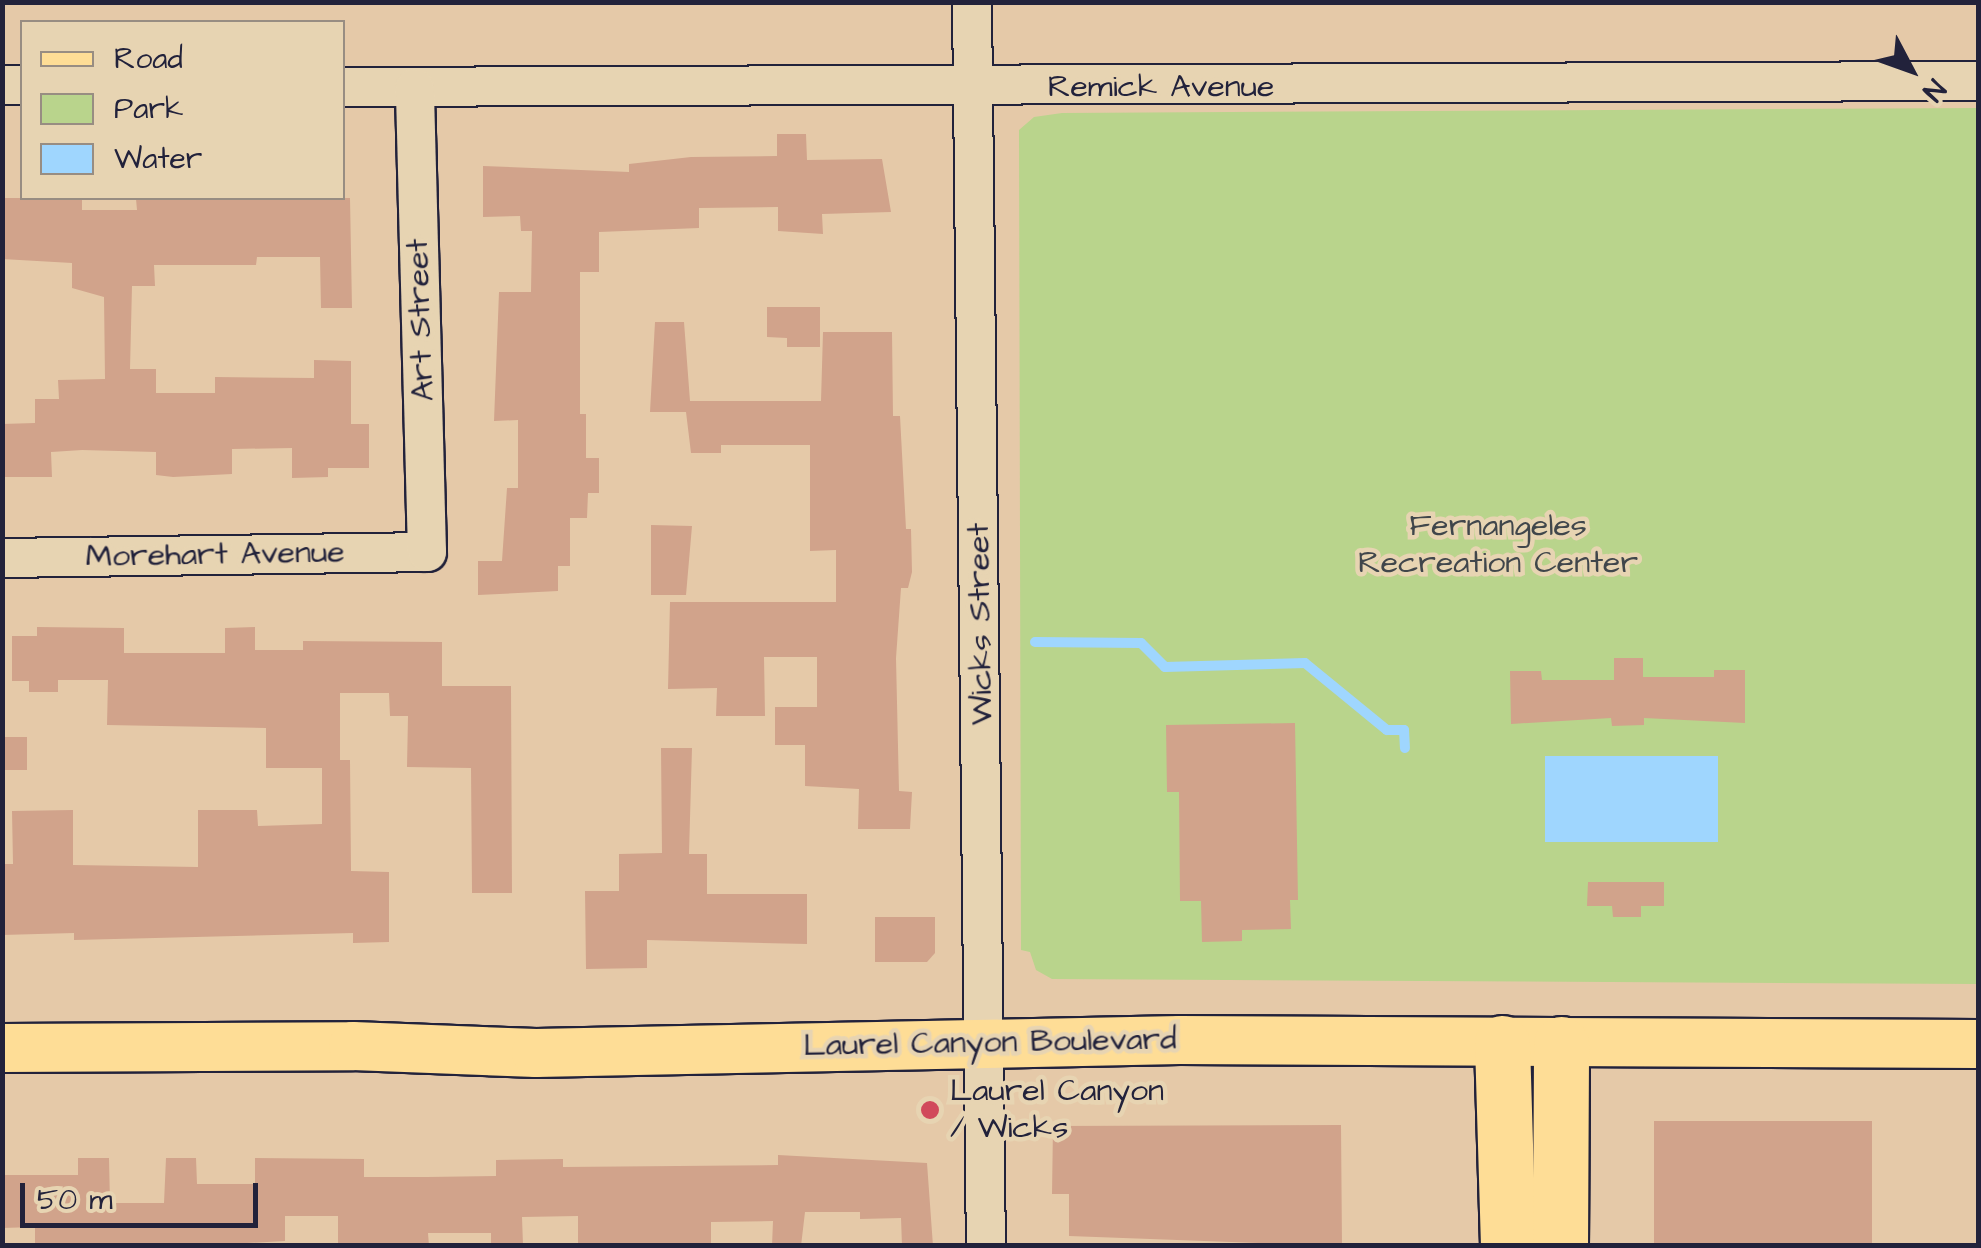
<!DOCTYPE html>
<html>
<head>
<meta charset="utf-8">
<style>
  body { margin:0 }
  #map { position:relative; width:1981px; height:1248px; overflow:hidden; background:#e5c9a8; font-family:"Architects Daughter",sans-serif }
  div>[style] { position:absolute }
  .green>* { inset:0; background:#b9d48c }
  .water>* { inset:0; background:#9fd6fe; transform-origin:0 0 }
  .stream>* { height:10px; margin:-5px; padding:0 5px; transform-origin:5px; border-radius:5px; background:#9fd6fe }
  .building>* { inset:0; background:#d1a38b; transform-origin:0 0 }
  .roads { filter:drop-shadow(2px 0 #22223b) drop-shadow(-2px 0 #22223b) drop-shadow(0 2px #22223b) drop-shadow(0 -2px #22223b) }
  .minor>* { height:38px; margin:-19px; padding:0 19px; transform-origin:19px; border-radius:19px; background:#e7d4b2 }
  .major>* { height:48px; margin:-24px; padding:0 24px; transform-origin:24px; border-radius:24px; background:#fedd96 }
  .highway>* { height:55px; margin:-27.5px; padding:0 27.5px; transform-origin:27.5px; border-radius:27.5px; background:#fedd96 }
  .dots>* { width:28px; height:28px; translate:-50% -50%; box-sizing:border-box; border:5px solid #e7d4b2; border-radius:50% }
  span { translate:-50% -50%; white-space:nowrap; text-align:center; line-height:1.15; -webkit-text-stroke:9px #e7d4b2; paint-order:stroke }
  .street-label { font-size:32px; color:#22223b }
  .park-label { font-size:32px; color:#40464b }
  .poi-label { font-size:32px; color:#22223b }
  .left { translate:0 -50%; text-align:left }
  .frame { position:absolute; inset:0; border:5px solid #22223b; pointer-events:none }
  .legend { position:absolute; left:20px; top:20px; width:325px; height:180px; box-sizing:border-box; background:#e7d4b2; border:2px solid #988d82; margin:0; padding:12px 18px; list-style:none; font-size:30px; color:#22223b }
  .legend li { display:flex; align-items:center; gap:20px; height:50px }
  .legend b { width:50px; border:2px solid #988d82 }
  .north { position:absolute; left:1861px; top:20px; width:100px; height:100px; -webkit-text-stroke:8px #e7d4b2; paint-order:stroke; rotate:131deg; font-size:28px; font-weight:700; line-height:40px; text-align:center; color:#22223b }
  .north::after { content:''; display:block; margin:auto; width:35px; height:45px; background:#22223b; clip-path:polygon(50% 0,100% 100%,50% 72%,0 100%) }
  .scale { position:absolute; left:20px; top:1183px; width:238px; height:45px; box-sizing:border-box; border:5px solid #22223b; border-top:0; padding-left:12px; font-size:30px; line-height:35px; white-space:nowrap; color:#22223b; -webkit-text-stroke:8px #e7d4b2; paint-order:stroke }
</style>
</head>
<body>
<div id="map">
  <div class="green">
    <i style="clip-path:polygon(1978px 108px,1978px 984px,1052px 979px,1036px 970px,1030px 952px,1021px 950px,1019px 130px,1034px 117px,1062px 113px)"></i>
  </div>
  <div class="water">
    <i style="left:1545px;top:756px;width:173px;height:86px"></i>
  </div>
  <div class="stream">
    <i style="left:1035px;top:642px;width:106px;rotate:0.5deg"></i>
    <i style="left:1141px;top:643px;width:34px;rotate:45deg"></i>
    <i style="left:1165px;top:667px;width:140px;rotate:-1.6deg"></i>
    <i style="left:1305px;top:663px;width:106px;rotate:39.3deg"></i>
    <i style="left:1387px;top:730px;width:17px"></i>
    <i style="left:1404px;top:730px;width:18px;rotate:87deg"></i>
  </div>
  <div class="building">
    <i style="clip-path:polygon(777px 134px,806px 134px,807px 160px,882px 159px,891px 212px,822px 214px,823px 234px,778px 231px,778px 207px,699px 208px,699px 228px,599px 232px,599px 272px,580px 272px,580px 414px,586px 414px,586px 458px,599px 458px,599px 493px,588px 493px,587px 518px,570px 518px,570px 566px,558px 566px,558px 591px,478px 595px,478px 561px,502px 561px,507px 488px,518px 488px,518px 420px,494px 421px,499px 292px,531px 292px,532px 231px,521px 231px,520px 216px,483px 217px,483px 166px,629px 172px,629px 164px,691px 157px,777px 156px)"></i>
    <i style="clip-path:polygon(2px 198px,82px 198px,82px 210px,137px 210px,136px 199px,155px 198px,350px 198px,352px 308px,321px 308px,320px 257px,257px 257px,256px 265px,154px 265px,155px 286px,132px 286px,130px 369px,156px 369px,156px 393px,215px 393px,215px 377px,314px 378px,314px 360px,351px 361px,351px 424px,369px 424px,369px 468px,328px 468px,328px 477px,292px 478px,292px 448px,232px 449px,232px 474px,173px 477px,156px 475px,156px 452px,82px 450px,51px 452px,52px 477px,2px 477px,2px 424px,35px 423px,35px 399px,59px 399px,58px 380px,105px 379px,104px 297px,72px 288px,72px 263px,2px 259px)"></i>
    <i style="clip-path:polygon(767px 307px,820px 307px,820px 347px,787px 347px,787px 338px,767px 337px)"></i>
    <i style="clip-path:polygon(655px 322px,684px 322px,690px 401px,821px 401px,823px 332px,892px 332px,893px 416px,900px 416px,906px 529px,911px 529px,912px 572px,908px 588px,901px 588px,896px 658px,899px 791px,912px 792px,910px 829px,858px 829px,859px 789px,805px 786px,805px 745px,775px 745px,775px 707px,817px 707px,817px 657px,764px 657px,765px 716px,716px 716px,717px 688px,668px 689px,670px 602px,836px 602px,836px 550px,810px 551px,810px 445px,721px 445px,721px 453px,691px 453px,686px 412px,650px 412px)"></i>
    <i style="clip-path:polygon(651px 525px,692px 526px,686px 595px,651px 595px)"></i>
    <i style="clip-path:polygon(37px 627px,124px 628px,124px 653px,225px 653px,225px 628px,255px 627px,255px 650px,303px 650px,303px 641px,442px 642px,442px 686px,511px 686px,512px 893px,472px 893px,471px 768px,407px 767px,408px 716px,390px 716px,389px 693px,340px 693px,340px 760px,350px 760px,351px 871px,389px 872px,389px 942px,353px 943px,353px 933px,74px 940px,74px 933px,2px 935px,2px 864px,13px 864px,12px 811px,73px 810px,73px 865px,198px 867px,198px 810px,257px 810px,258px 826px,322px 824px,322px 768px,266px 768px,266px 728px,107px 725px,108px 680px,58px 680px,58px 692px,29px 692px,29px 681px,12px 681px,12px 636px,37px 636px)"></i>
    <i style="clip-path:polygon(1614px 658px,1643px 658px,1643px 677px,1714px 677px,1714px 670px,1745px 670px,1745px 723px,1644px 718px,1644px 725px,1612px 726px,1611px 718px,1511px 724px,1510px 671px,1541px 671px,1542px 680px,1614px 680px)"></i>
    <i style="clip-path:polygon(1295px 723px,1298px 900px,1290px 900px,1291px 929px,1242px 930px,1242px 941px,1202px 942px,1201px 901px,1180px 901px,1179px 792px,1167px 792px,1166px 725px)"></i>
    <i style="left:2px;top:737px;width:25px;height:33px"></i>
    <i style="clip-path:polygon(661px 748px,692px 748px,689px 854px,707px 854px,707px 894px,807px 894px,807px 944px,647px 940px,647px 968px,586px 969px,585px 891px,619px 891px,619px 854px,662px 853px)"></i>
    <i style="clip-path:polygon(1588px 882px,1664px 882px,1664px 906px,1641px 906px,1641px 917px,1613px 917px,1612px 906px,1587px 906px)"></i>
    <i style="clip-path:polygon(875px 917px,935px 917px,935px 953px,927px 962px,875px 962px)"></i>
    <i style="left:1872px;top:1121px;width:125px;height:218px;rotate:90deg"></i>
    <i style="clip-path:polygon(1341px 1125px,1342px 1246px,1069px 1236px,1069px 1194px,1052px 1194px,1053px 1126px)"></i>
    <i style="clip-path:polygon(778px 1155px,927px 1163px,933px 1246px,902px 1246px,901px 1218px,860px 1219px,860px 1212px,805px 1212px,801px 1246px,772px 1246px,773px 1221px,711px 1222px,711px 1246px,578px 1246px,578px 1216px,522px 1217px,523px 1245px,491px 1245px,491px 1233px,428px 1233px,429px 1246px,338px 1244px,338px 1216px,285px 1216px,285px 1241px,191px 1246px,35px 1246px,35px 1227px,2px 1228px,2px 1175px,78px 1175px,78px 1158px,109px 1158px,110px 1203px,164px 1203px,166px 1158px,196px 1158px,197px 1184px,255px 1184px,255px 1158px,364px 1159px,364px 1177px,427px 1177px,496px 1176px,496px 1160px,563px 1159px,563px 1167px,778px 1165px)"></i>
  </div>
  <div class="roads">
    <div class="minor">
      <i style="left:972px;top:2px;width:1244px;rotate:89.36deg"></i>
      <i style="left:2px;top:85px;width:20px"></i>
      <i style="left:342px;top:87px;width:1636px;rotate:-0.21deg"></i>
      <i style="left:2px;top:558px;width:425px;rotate:-0.8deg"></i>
      <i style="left:427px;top:552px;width:464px;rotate:-91.5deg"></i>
    </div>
    <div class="major">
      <i style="left:2px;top:1048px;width:351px;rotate:-0.3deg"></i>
      <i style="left:353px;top:1046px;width:183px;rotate:2.2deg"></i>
      <i style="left:536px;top:1053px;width:644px;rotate:-1.16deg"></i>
      <i style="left:1180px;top:1040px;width:798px;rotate:0.29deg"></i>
    </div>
    <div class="highway">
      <i style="left:1502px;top:1043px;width:203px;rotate:88.3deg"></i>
      <i style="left:1560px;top:1246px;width:202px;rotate:-89.7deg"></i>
    </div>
  </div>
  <div class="dots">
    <i style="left:930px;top:1110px;background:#d1495b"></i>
  </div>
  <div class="street-label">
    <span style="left:1161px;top:87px">Remick Avenue</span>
    <span style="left:421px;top:320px;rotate:-92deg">Art Street</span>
    <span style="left:215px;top:555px;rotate:-1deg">Morehart Avenue</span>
    <span style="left:981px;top:624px;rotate:-91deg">Wicks Street</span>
    <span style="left:990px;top:1043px;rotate:-1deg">Laurel Canyon Boulevard</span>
  </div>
  <div class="park-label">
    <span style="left:1498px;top:545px">Fernangeles<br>Recreation Center</span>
  </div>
  <div class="poi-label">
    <span class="left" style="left:950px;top:1110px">Laurel Canyon<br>/ Wicks</span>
  </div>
  <div class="frame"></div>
  <ul class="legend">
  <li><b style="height:12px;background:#fedd96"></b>Road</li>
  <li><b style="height:28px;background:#b9d48c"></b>Park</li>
  <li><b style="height:28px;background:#9fd6fe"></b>Water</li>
  </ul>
  <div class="north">N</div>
  <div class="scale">50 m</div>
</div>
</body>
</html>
